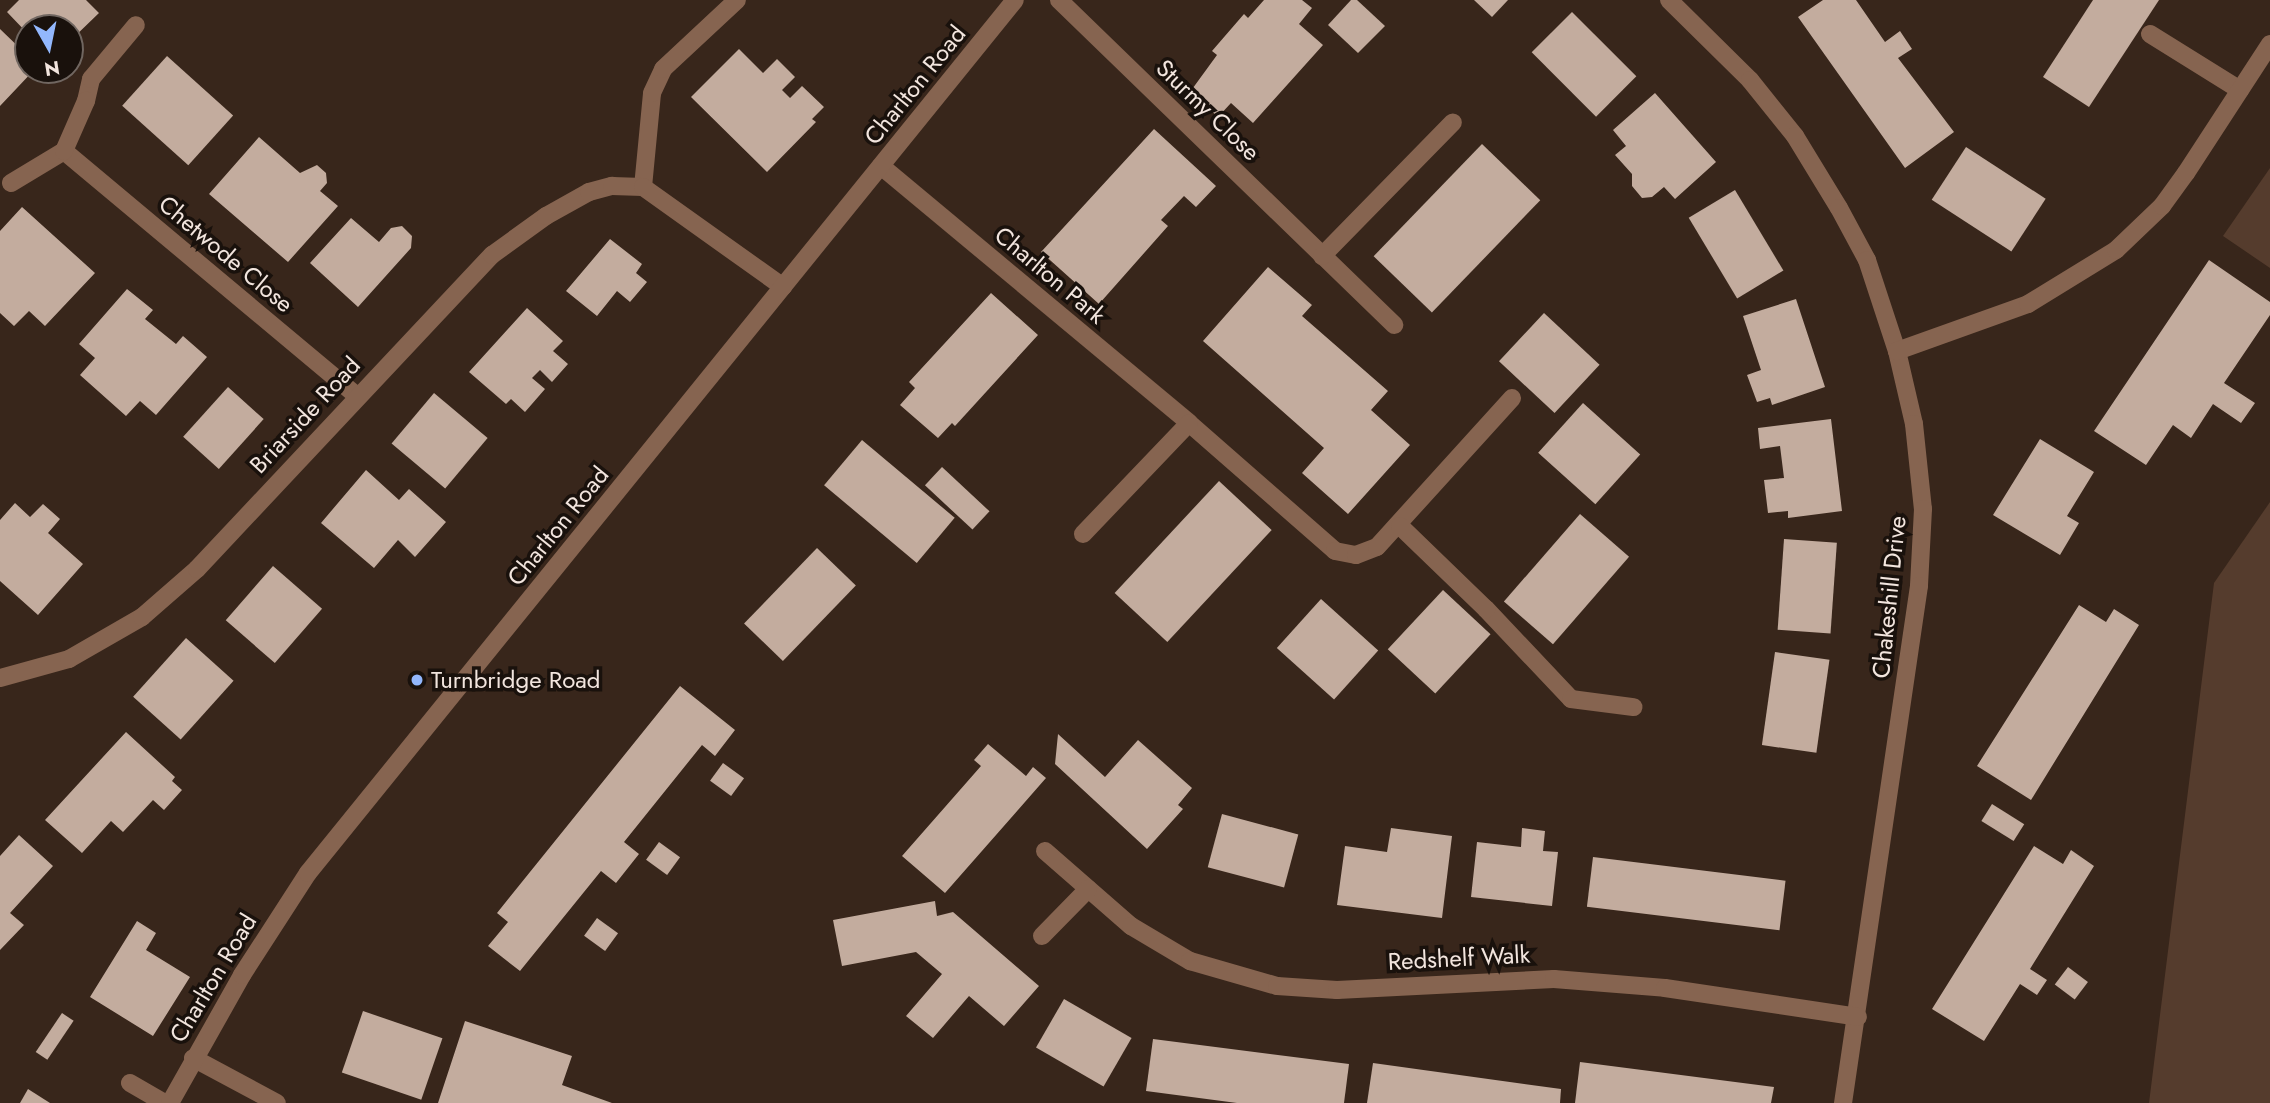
<!DOCTYPE html>
<html>
<head>
<meta charset="utf-8">
<style>
  body { margin:0 }
  #map { position:relative; width:2270px; height:1103px; overflow:hidden; background:#38261b; font-family:Jost,sans-serif }
  div>[style] { position:absolute }
  .green>* { inset:0; background:#553c2d }
  .building>* { inset:0; background:#c3ac9e; transform-origin:0 0 }
  .lane>* { height:18px; margin:-9px; padding:0 9px; transform-origin:9px; border-radius:9px; background:#866450 }
  .street>* { height:18px; margin:-9px; padding:0 9px; transform-origin:9px; border-radius:9px; background:#866450 }
  .dots>* { width:19px; height:19px; translate:-50% -50%; box-sizing:border-box; border:4px solid #19110c; border-radius:50% }
  span { translate:-50% -50%; white-space:nowrap; text-align:center; line-height:1.15; -webkit-text-stroke:7px #19110c; paint-order:stroke }
  .street-label { font-size:24px; color:#f2e5de }
  .poi-label { font-size:24px; color:#f2e5de }
  .left { translate:0 -50%; text-align:left }
  .north { position:absolute; left:14px; top:14px; width:70px; height:70px; box-sizing:border-box; background:#19110c; border:2px solid #706660; border-radius:50%; rotate:171deg; font-size:19px; font-weight:700; line-height:28px; text-align:center; color:#f2e5de }
  .north::after { content:''; display:block; margin:auto; width:24px; height:32px; background:#92b7fd; clip-path:polygon(50% 0,100% 100%,50% 72%,0 100%) }
</style>
</head>
<body>
<div id="map">
  <div class="green">
    <i style="clip-path:polygon(2270px 168px,2270px 268px,2223px 236px)"></i>
    <i style="clip-path:polygon(2270px 502px,2270px 1103px,2149px 1103px,2214px 583px)"></i>
  </div>
  <div class="building">
    <i style="clip-path:polygon(19px 0,86px 0,99px 13px,70px 41px,70px 28px,28px 28px,28px 34px,7px 12px)"></i>
    <i style="clip-path:polygon(1264px 0,1302px 0,1312px 8px,1299px 24px,1323px 45px,1253px 123px,1231px 103px,1218px 117px,1190px 92px,1217px 55px,1212px 51px,1244px 14px,1248px 18px)"></i>
    <i style="clip-path:polygon(1351px 0,1357px 0,1385px 26px,1358px 53px,1328px 25px)"></i>
    <i style="clip-path:polygon(1474px 0,1508px 0,1492px 17px)"></i>
    <i style="clip-path:polygon(1823px 0,1856px 0,1885px 42px,1900px 31px,1912px 49px,1898px 58px,1954px 132px,1905px 168px,1798px 17px)"></i>
    <i style="clip-path:polygon(2093px 0,2159px 0,2089px 107px,2043px 77px)"></i>
    <i style="left:1572px;top:12px;width:91px;height:57px;rotate:45deg"></i>
    <i style="clip-path:polygon(0 29px,28px 56px,28px 70px,34px 70px,0 106px)"></i>
    <i style="clip-path:polygon(739px 49px,763px 73px,777px 59px,795px 77px,782px 90px,790px 98px,802px 86px,824px 107px,812px 119px,816px 122px,767px 172px,691px 97px)"></i>
    <i style="left:167px;top:56px;width:89px;height:67px;rotate:42deg"></i>
    <i style="clip-path:polygon(1655px 93px,1716px 162px,1675px 199px,1664px 187px,1652px 197px,1642px 198px,1632px 186px,1632px 174px,1615px 155px,1626px 146px,1613px 130px)"></i>
    <i style="clip-path:polygon(1154px 129px,1216px 186px,1196px 207px,1184px 196px,1161px 220px,1168px 226px,1099px 304px,1041px 252px)"></i>
    <i style="clip-path:polygon(259px 137px,300px 173px,317px 165px,326px 173px,327px 183px,320px 191px,338px 206px,288px 262px,209px 194px)"></i>
    <i style="left:1482px;top:144px;width:81px;height:156px;rotate:44deg"></i>
    <i style="left:1966px;top:147px;width:95px;height:63px;rotate:33deg"></i>
    <i style="left:1735px;top:190px;width:94px;height:54px;rotate:59deg"></i>
    <i style="clip-path:polygon(22px 207px,95px 273px,45px 326px,29px 311px,14px 326px,0 313px,0 231px)"></i>
    <i style="clip-path:polygon(351px 218px,379px 242px,391px 228px,402px 226px,412px 236px,411px 248px,358px 307px,310px 263px)"></i>
    <i style="clip-path:polygon(610px 239px,642px 264px,636px 273px,647px 282px,630px 302px,617px 291px,597px 316px,566px 291px)"></i>
    <i style="clip-path:polygon(2209px 260px,2270px 302px,2270px 315px,2224px 383px,2255px 403px,2241px 423px,2213px 404px,2191px 438px,2173px 425px,2146px 465px,2094px 431px)"></i>
    <i style="clip-path:polygon(1268px 267px,1312px 305px,1302px 316px,1388px 391px,1371px 410px,1410px 445px,1348px 514px,1302px 473px,1324px 448px,1203px 341px)"></i>
    <i style="clip-path:polygon(127px 289px,153px 310px,145px 319px,176px 344px,183px 336px,207px 357px,156px 415px,140px 401px,126px 416px,80px 375px,95px 358px,79px 344px)"></i>
    <i style="clip-path:polygon(991px 293px,1038px 335px,955px 426px,952px 423px,938px 438px,900px 405px,915px 388px,909px 382px)"></i>
    <i style="clip-path:polygon(1796px 299px,1825px 387px,1772px 405px,1770px 398px,1757px 402px,1747px 375px,1761px 370px,1743px 316px)"></i>
    <i style="clip-path:polygon(527px 308px,563px 341px,553px 351px,568px 364px,552px 382px,540px 370px,532px 378px,545px 389px,525px 412px,511px 399px,506px 404px,469px 372px)"></i>
    <i style="left:1544px;top:313px;width:76px;height:66px;rotate:43deg"></i>
    <i style="left:228px;top:387px;width:48px;height:67px;rotate:42deg"></i>
    <i style="left:434px;top:393px;width:70px;height:66px;rotate:40deg"></i>
    <i style="left:1583px;top:403px;width:77px;height:67px;rotate:42deg"></i>
    <i style="clip-path:polygon(1831px 419px,1842px 511px,1788px 518px,1788px 511px,1768px 513px,1764px 480px,1784px 478px,1780px 446px,1760px 449px,1758px 428px)"></i>
    <i style="clip-path:polygon(2040px 439px,2094px 472px,2067px 516px,2079px 523px,2060px 555px,1993px 515px)"></i>
    <i style="left:862px;top:440px;width:121px;height:59px;rotate:40deg"></i>
    <i style="left:942px;top:467px;width:65px;height:25px;rotate:43deg"></i>
    <i style="clip-path:polygon(366px 470px,399px 500px,409px 489px,446px 522px,415px 557px,398px 540px,374px 568px,321px 523px)"></i>
    <i style="left:1219px;top:481px;width:72px;height:153px;rotate:43deg"></i>
    <i style="clip-path:polygon(15px 503px,30px 517px,43px 504px,60px 519px,48px 533px,83px 564px,38px 615px,0 581px,0 520px)"></i>
    <i style="left:1580px;top:514px;width:65px;height:116px;rotate:41deg"></i>
    <i style="left:1784px;top:539px;width:53px;height:91px;rotate:4deg"></i>
    <i style="left:817px;top:548px;width:54px;height:105px;rotate:44deg"></i>
    <i style="left:273px;top:566px;width:65px;height:72px;rotate:41deg"></i>
    <i style="left:1443px;top:590px;width:65px;height:81px;rotate:43deg"></i>
    <i style="left:1321px;top:599px;width:77px;height:66px;rotate:42deg"></i>
    <i style="clip-path:polygon(2079px 605px,2106px 622px,2114px 609px,2139px 625px,2031px 800px,1977px 766px)"></i>
    <i style="left:186px;top:638px;width:64px;height:79px;rotate:42deg"></i>
    <i style="left:1775px;top:652px;width:55px;height:94px;rotate:8deg"></i>
    <i style="clip-path:polygon(680px 686px,735px 730px,715px 756px,702px 745px,624px 842px,639px 854px,616px 883px,601px 871px,520px 971px,488px 946px,508px 922px,497px 913px)"></i>
    <i style="clip-path:polygon(126px 732px,175px 777px,172px 781px,182px 790px,164px 810px,153px 800px,123px 832px,111px 821px,82px 853px,45px 820px)"></i>
    <i style="clip-path:polygon(1058px 734px,1105px 777px,1138px 740px,1192px 788px,1178px 805px,1183px 809px,1147px 849px,1055px 764px)"></i>
    <i style="clip-path:polygon(988px 744px,1026px 776px,1033px 767px,1046px 778px,945px 893px,902px 856px,981px 766px,974px 760px)"></i>
    <i style="left:723px;top:763px;width:26px;height:22px;rotate:36deg"></i>
    <i style="left:1992px;top:804px;width:38px;height:20px;rotate:32deg"></i>
    <i style="left:1222px;top:814px;width:79px;height:55px;rotate:15deg"></i>
    <i style="clip-path:polygon(1391px 828px,1452px 836px,1442px 918px,1337px 905px,1345px 846px,1387px 852px)"></i>
    <i style="clip-path:polygon(1522px 828px,1545px 831px,1543px 851px,1558px 852px,1552px 906px,1471px 897px,1477px 842px,1521px 847px)"></i>
    <i style="clip-path:polygon(19px 835px,53px 866px,10px 913px,24px 925px,0 950px,0 856px)"></i>
    <i style="left:659px;top:842px;width:26px;height:22px;rotate:36deg"></i>
    <i style="clip-path:polygon(2034px 846px,2063px 864px,2071px 850px,2094px 866px,2030px 969px,2047px 980px,2037px 995px,2020px 984px,1984px 1041px,1932px 1009px)"></i>
    <i style="left:1593px;top:857px;width:194px;height:50px;rotate:7deg"></i>
    <i style="clip-path:polygon(935px 901px,937px 916px,953px 912px,1039px 986px,1004px 1026px,969px 996px,933px 1038px,906px 1016px,942px 974px,916px 952px,842px 966px,833px 920px)"></i>
    <i style="left:597px;top:918px;width:26px;height:22px;rotate:36deg"></i>
    <i style="clip-path:polygon(137px 921px,156px 933px,146px 950px,190px 977px,153px 1036px,90px 997px)"></i>
    <i style="left:2068px;top:967px;width:25px;height:22px;rotate:37deg"></i>
    <i style="left:1064px;top:999px;width:78px;height:56px;rotate:30deg"></i>
    <i style="left:363px;top:1011px;width:84px;height:65px;rotate:19deg"></i>
    <i style="left:62px;top:1013px;width:14px;height:47px;rotate:34deg"></i>
    <i style="clip-path:polygon(465px 1021px,572px 1056px,562px 1085px,612px 1103px,438px 1103px)"></i>
    <i style="clip-path:polygon(1153px 1039px,1349px 1064px,1344px 1103px,1237px 1103px,1146px 1091px)"></i>
    <i style="clip-path:polygon(1580px 1062px,1774px 1087px,1771px 1103px,1575px 1103px)"></i>
    <i style="clip-path:polygon(1373px 1063px,1561px 1089px,1560px 1103px,1367px 1103px)"></i>
    <i style="clip-path:polygon(28px 1089px,50px 1103px,20px 1103px)"></i>
  </div>
  <div class="lane">
    <i style="left:86px;top:101px;width:23px;rotate:-77deg"></i>
    <i style="left:91px;top:79px;width:70px;rotate:-50.2deg"></i>
    <i style="left:1486px;top:609px;width:124px;rotate:46.6deg"></i>
    <i style="left:1571px;top:699px;width:63px;rotate:7.4deg"></i>
    <i style="left:130px;top:1083px;width:39px;rotate:30deg"></i>
  </div>
  <div class="street">
    <i style="left:1059px;top:0;width:467px;rotate:44.1deg"></i>
    <i style="left:1669px;top:0;width:114px;rotate:44.6deg"></i>
    <i style="left:1750px;top:80px;width:72px;rotate:51.2deg"></i>
    <i style="left:1795px;top:136px;width:84px;rotate:58.6deg"></i>
    <i style="left:1839px;top:208px;width:59px;rotate:61.7deg"></i>
    <i style="left:1867px;top:260px;width:96px;rotate:71.8deg"></i>
    <i style="left:1897px;top:351px;width:75px;rotate:76.9deg"></i>
    <i style="left:1914px;top:424px;width:85px;rotate:84deg"></i>
    <i style="left:1923px;top:509px;width:77px;rotate:93deg"></i>
    <i style="left:1919px;top:586px;width:523px;rotate:98.36deg"></i>
    <i style="left:2150px;top:34px;width:106px;rotate:31.9deg"></i>
    <i style="left:64px;top:151px;width:381px;rotate:39.9deg"></i>
    <i style="left:881px;top:166px;width:401px;rotate:39.8deg"></i>
    <i style="left:1189px;top:423px;width:194px;rotate:41.2deg"></i>
    <i style="left:1335px;top:551px;width:21px;rotate:11deg"></i>
    <i style="left:1356px;top:555px;width:22px;rotate:-21deg"></i>
    <i style="left:1377px;top:547px;width:201px;rotate:-47.8deg"></i>
    <i style="left:11px;top:183px;width:62px;rotate:-31.1deg"></i>
    <i style="left:64px;top:151px;width:55px;rotate:-66.3deg"></i>
    <i style="left:643px;top:187px;width:94px;rotate:-84.5deg"></i>
    <i style="left:652px;top:93px;width:26px;rotate:-65deg"></i>
    <i style="left:663px;top:69px;width:101px;rotate:-43deg"></i>
    <i style="left:1322px;top:256px;width:187px;rotate:-45.6deg"></i>
    <i style="left:1897px;top:351px;width:139px;rotate:-19.7deg"></i>
    <i style="left:2028px;top:304px;width:103px;rotate:-31.5deg"></i>
    <i style="left:2116px;top:250px;width:64px;rotate:-43.7deg"></i>
    <i style="left:2162px;top:206px;width:41px;rotate:-54deg"></i>
    <i style="left:2186px;top:173px;width:154px;rotate:-56.9deg"></i>
    <i style="left:1400px;top:526px;width:120px;rotate:44deg"></i>
    <i style="left:1083px;top:534px;width:153px;rotate:-46.3deg"></i>
    <i style="left:0;top:678px;width:72px;rotate:-15.4deg"></i>
    <i style="left:69px;top:659px;width:84px;rotate:-29.9deg"></i>
    <i style="left:142px;top:617px;width:73px;rotate:-41.1deg"></i>
    <i style="left:197px;top:569px;width:431px;rotate:-46.8deg"></i>
    <i style="left:492px;top:255px;width:67px;rotate:-35.8deg"></i>
    <i style="left:546px;top:216px;width:49px;rotate:-29.2deg"></i>
    <i style="left:589px;top:192px;width:24px;rotate:-15deg"></i>
    <i style="left:612px;top:186px;width:31px;rotate:2deg"></i>
    <i style="left:643px;top:187px;width:172px;rotate:35.5deg"></i>
    <i style="left:1045px;top:851px;width:114px;rotate:41.1deg"></i>
    <i style="left:1131px;top:926px;width:69px;rotate:30.7deg"></i>
    <i style="left:1190px;top:961px;width:91px;rotate:16deg"></i>
    <i style="left:1277px;top:986px;width:60px;rotate:3.8deg"></i>
    <i style="left:1337px;top:990px;width:217px;rotate:-2.9deg"></i>
    <i style="left:1554px;top:979px;width:111px;rotate:4.6deg"></i>
    <i style="left:1665px;top:988px;width:195px;rotate:8.5deg"></i>
    <i style="left:1042px;top:936px;width:66px;rotate:-45.6deg"></i>
    <i style="left:193px;top:1058px;width:95px;rotate:28.2deg"></i>
    <i style="left:170px;top:1103px;width:147px;rotate:-60.6deg"></i>
    <i style="left:242px;top:975px;width:121px;rotate:-57.1deg"></i>
    <i style="left:308px;top:873px;width:1123px;rotate:-51deg"></i>
  </div>
  <div class="dots">
    <i style="left:417px;top:680px;background:#92b7fd"></i>
  </div>
  <div class="street-label">
    <span style="left:915px;top:85px;rotate:-51deg">Charlton Road</span>
    <span style="left:1208px;top:110px;rotate:44deg">Sturmy Close</span>
    <span style="left:226px;top:254px;rotate:40deg">Chetwode Close</span>
    <span style="left:1050px;top:275px;rotate:40deg">Charlton Park</span>
    <span style="left:305px;top:415px;rotate:-47deg">Briarside Road</span>
    <span style="left:558px;top:526px;rotate:-51deg">Charlton Road</span>
    <span style="left:1889px;top:597px;rotate:-84deg">Chakeshill Drive</span>
    <span style="left:1459px;top:958px;rotate:-3deg">Redshelf Walk</span>
    <span style="left:213px;top:978px;rotate:-59deg">Charlton Road</span>
  </div>
  <div class="poi-label">
    <span class="left" style="left:431px;top:680px">Turnbridge Road</span>
  </div>
  <div class="north">N</div>
</div>
</body>
</html>
